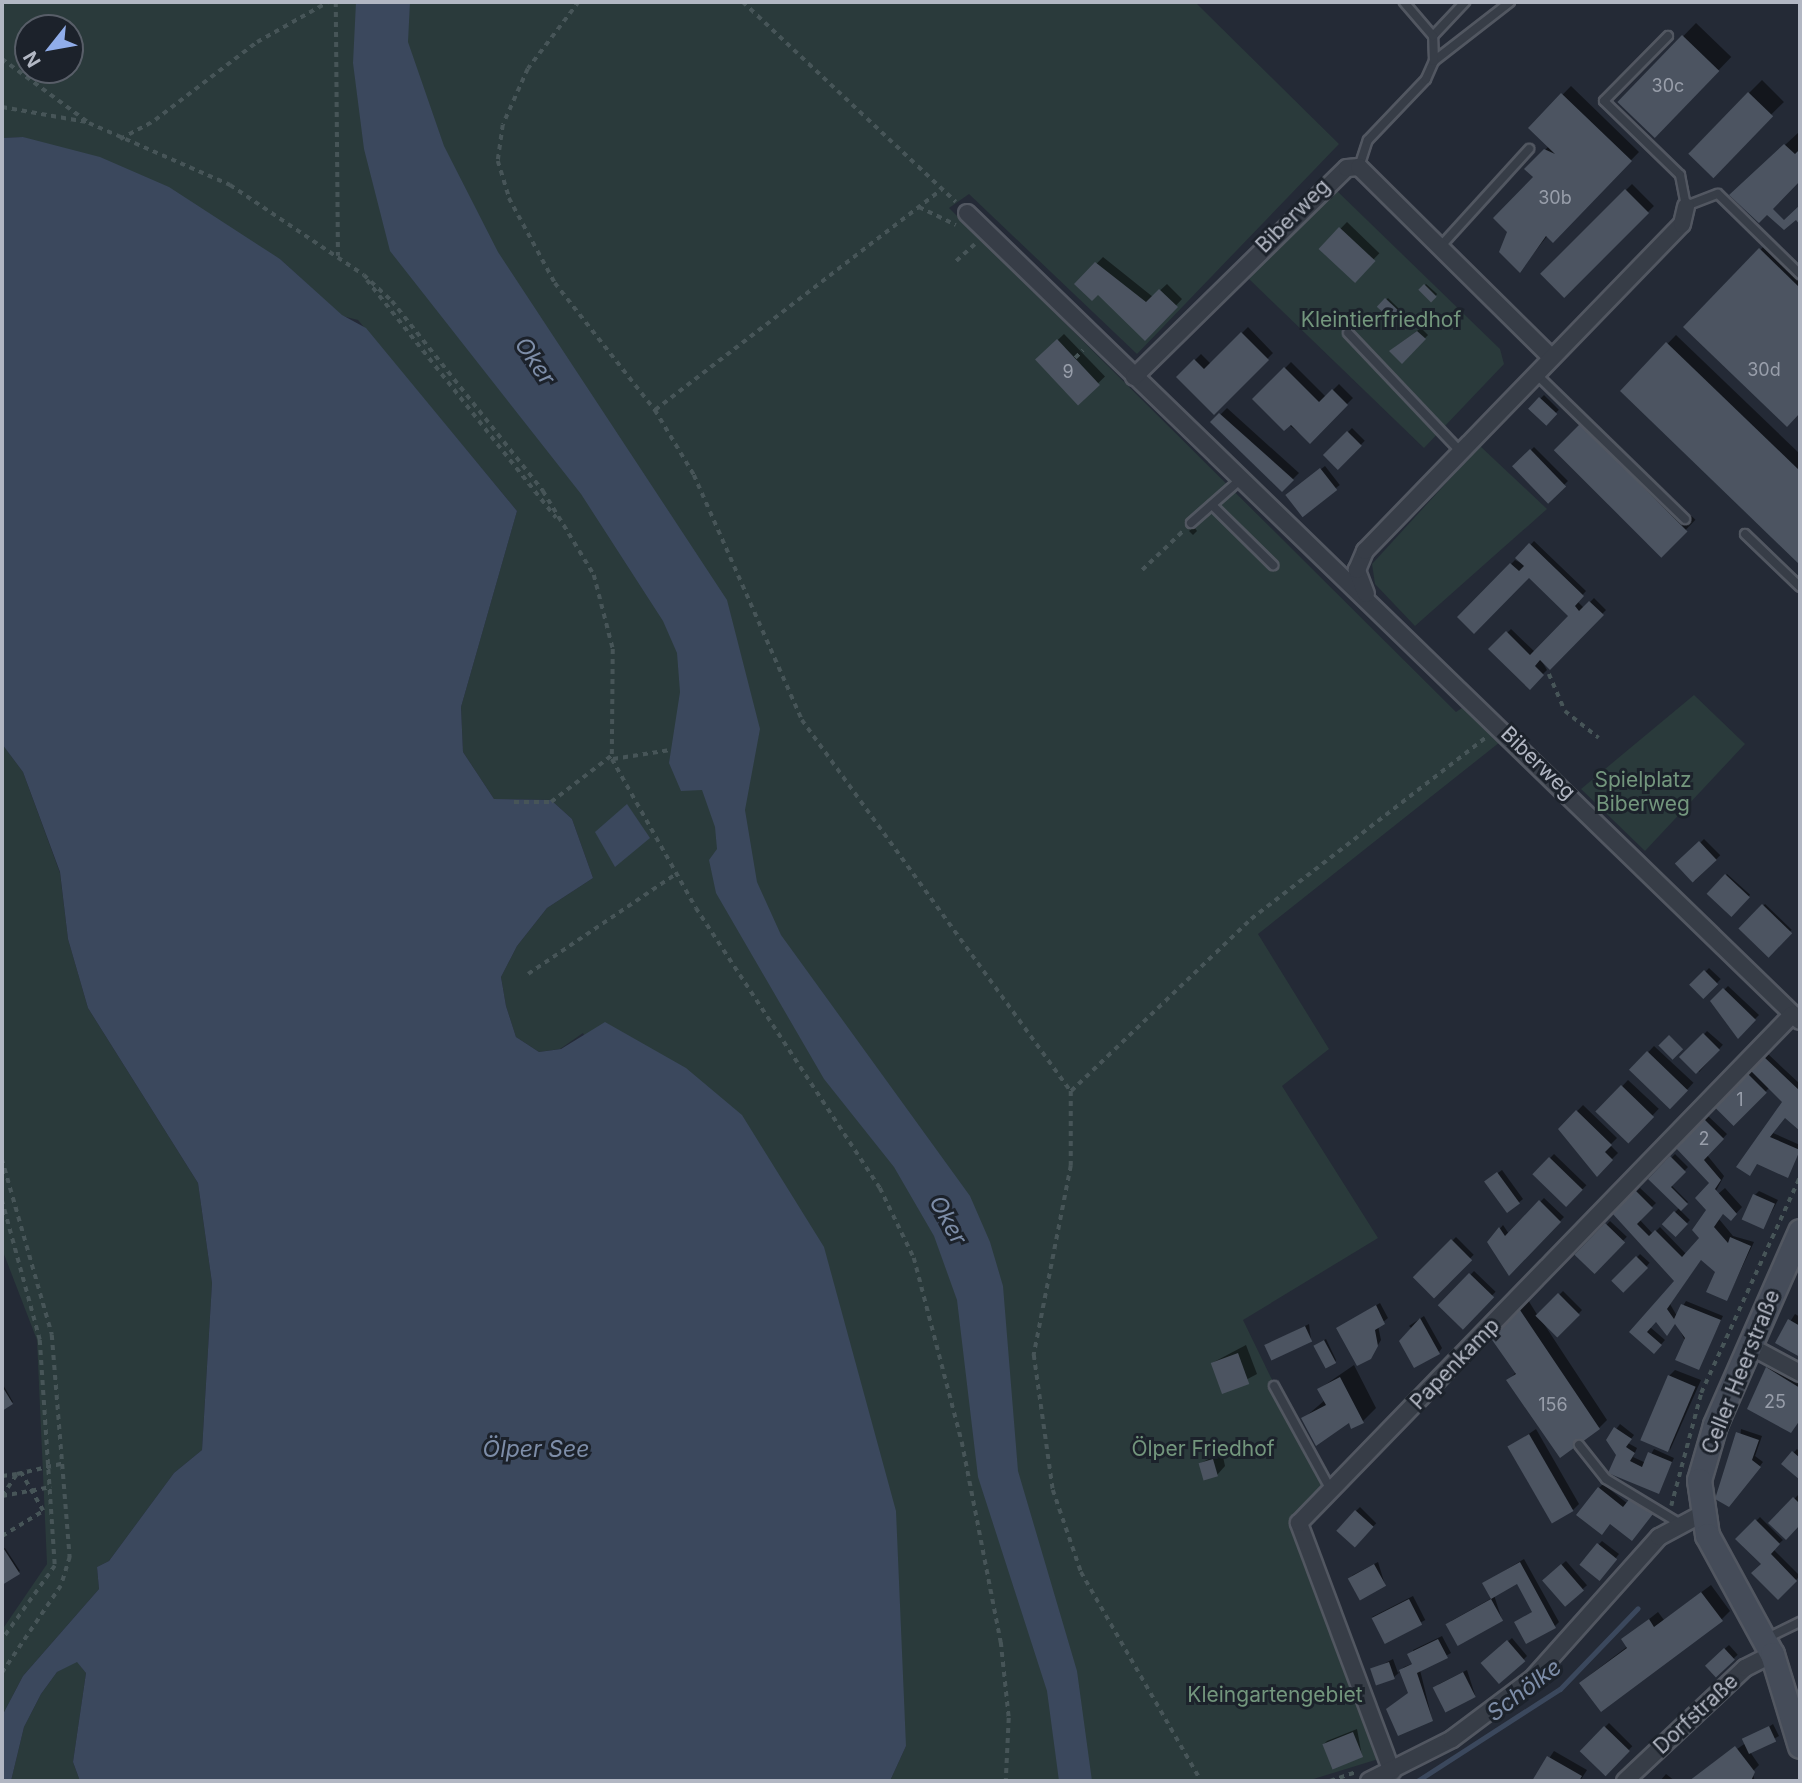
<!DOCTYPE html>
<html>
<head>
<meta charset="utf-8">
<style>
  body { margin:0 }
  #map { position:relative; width:1802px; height:1783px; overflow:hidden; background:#242a36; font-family:Inter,sans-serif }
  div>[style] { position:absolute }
  .green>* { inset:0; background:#2a3a3b }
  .water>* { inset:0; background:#3b485d }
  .shadow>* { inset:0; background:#0007; transform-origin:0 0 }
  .stream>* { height:5px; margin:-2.5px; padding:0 2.5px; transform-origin:2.5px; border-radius:2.5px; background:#3b485d }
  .building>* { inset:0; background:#4c5461; transform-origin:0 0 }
  .path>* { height:3.5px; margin-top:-1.75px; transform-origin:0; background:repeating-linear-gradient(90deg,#475558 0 5px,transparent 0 10px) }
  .roads { filter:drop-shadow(2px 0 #525761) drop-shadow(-2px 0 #525761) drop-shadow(0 2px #525761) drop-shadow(0 -2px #525761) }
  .service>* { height:8px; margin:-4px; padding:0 4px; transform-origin:4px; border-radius:4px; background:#373d47 }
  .minor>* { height:16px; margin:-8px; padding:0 8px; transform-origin:8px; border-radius:8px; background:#373d47 }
  .secondary>* { height:23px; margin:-11.5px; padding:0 11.5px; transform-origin:11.5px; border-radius:11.5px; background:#454c59 }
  span { translate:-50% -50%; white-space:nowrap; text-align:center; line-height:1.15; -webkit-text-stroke:6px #1c222b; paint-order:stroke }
  .number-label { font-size:18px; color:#989eaa }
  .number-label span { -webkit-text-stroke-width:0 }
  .street-label { font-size:21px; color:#b2b7c3 }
  .park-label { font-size:21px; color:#73967d }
  .water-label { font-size:23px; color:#7d8da8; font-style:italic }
  .frame { position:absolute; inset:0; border:4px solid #b2b7c3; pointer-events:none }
  .north { position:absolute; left:14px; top:14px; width:70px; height:70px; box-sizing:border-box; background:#1c222b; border:2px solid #585e68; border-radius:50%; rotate:239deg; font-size:19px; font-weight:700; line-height:28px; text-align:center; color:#b2b7c3 }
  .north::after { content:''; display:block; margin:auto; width:24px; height:32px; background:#90adea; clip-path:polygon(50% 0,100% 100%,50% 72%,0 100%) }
</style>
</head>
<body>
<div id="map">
  <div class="green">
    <i style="clip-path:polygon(evenodd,2px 2px,1195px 2px,1339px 144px,1137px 354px,969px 194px,949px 208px,1456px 712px,1465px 706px,1500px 742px,1258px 934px,1329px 1049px,1282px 1086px,1378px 1238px,1243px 1320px,1327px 1493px,1298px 1522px,1385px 1757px,1307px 1781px,890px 1781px,906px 1746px,583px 1033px,560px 1049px,539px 1052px,516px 1037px,506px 1006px,501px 977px,517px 946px,547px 908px,593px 878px,572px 819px,551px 800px,494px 799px,463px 752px,461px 707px,517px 511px,358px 320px,342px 316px,280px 259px,23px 137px,2px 138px,2px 2px,28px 28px,70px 28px,70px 70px,28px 70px,28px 28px)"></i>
    <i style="clip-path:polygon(1336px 190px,1500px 349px,1504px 364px,1424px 448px,1248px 278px)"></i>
    <i style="clip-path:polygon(1480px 446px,1547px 509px,1415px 626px,1375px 584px,1372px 564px)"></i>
    <i style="clip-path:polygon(1694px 695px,1745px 744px,1645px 851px,1581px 789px)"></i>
    <i style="clip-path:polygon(2px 744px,23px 772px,60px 873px,68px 939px,88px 1008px,198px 1183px,212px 1283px,202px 1450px,174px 1473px,109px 1561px,97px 1567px,99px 1589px,23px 1676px,2px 1716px,2px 1630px,47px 1564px,37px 1340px,2px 1249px)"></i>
    <i style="clip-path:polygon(77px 1661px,86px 1673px,73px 1762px,80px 1781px,11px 1781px,24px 1727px,41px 1694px,57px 1672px)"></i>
  </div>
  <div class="water">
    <i style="clip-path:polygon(356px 2px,410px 2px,408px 42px,444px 146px,498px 252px,727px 600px,760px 729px,745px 810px,757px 882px,781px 935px,970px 1196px,990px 1242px,1003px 1286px,1018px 1471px,1077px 1671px,1092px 1781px,1059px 1781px,1047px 1691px,978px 1477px,957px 1300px,934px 1236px,894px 1167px,824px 1079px,716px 893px,709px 860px,717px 849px,715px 827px,702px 790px,681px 791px,669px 763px,680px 692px,677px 653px,663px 621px,581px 494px,390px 251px,364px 149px,353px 63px)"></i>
    <i style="clip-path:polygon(23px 137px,100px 157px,169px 187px,280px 259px,342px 315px,366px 328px,517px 511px,461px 707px,463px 752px,494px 799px,551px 800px,572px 819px,593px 878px,547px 908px,517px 946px,501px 977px,506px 1006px,516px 1037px,539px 1052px,561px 1049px,605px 1022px,686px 1068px,742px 1115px,824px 1247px,896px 1511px,906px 1746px,890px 1781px,80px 1781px,73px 1762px,86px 1673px,77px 1662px,57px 1672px,41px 1694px,24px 1727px,11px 1781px,2px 1781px,2px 1716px,23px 1676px,99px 1589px,97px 1567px,109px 1561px,174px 1473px,202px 1450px,212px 1283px,198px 1183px,88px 1008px,68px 939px,60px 872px,23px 772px,2px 744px,2px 138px)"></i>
    <i style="clip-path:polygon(627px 804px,650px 838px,615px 867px,595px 832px)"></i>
  </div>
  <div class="shadow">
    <i style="left:1696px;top:23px;width:49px;height:108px;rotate:44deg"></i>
    <i style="left:1762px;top:80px;width:31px;height:102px;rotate:45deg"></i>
    <i style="clip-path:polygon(1571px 86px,1639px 152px,1553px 240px,1548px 235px,1520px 271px,1510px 232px,1535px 177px,1527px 169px,1549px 146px,1530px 128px)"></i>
    <i style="clip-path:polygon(1799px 132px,1800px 179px,1772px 208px,1745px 182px)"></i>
    <i style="left:1632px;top:184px;width:31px;height:127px;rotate:45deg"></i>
    <i style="left:1347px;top:222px;width:45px;height:37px;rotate:44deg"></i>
    <i style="clip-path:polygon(1769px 241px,1800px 271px,1800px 411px,1787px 425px,1685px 327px)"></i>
    <i style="clip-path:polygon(1103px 257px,1153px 297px,1167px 284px,1182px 299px,1145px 339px,1098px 293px,1077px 284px)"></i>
    <i style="left:1426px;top:284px;width:15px;height:8px;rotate:42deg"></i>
    <i style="left:1388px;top:298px;width:16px;height:13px;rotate:45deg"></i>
    <i style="clip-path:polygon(1248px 327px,1273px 353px,1214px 413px,1178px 377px,1201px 354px,1211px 364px)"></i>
    <i style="clip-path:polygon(1421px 328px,1428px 335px,1402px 362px,1395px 347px)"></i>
    <i style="left:1064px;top:334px;width:59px;height:37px;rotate:46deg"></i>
    <i style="clip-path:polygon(1676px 335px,1800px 454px,1800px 563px,1622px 391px)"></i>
    <i style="clip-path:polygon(1291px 362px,1326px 397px,1339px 384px,1353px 398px,1310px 441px,1255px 399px)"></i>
    <i style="left:1544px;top:395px;width:21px;height:18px;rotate:45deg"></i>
    <i style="clip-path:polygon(1227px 408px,1299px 473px,1282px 490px,1213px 422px)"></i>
    <i style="left:1589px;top:417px;width:148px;height:47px;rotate:44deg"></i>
    <i style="left:1352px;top:428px;width:18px;height:37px;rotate:45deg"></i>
    <i style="left:1534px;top:447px;width:48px;height:28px;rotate:45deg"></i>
    <i style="left:1325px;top:466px;width:24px;height:47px;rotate:52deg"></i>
    <i style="clip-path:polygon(1194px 527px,1197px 531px,1193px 535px,1189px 531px)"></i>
    <i style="clip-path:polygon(1534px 541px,1586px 591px,1577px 601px,1584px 608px,1594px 598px,1606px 610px,1550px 667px,1540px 658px,1547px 670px,1530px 687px,1491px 649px,1511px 629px,1535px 652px,1570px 615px,1529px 575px,1459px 617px,1515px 560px,1527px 566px,1518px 558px)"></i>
    <i style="left:1704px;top:839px;width:23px;height:36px;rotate:45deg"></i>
    <i style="left:1727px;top:874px;width:31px;height:26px;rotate:42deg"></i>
    <i style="left:1765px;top:904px;width:37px;height:34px;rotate:44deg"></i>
    <i style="left:1709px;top:968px;width:16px;height:24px;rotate:43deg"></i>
    <i style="clip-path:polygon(1728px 986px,1759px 1015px,1738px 1036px,1712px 1002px)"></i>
    <i style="left:1707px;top:1031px;width:21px;height:36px;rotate:41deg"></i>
    <i style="left:1654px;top:1046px;width:54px;height:33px;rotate:43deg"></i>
    <i style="clip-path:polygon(1768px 1054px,1800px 1084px,1800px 1129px,1785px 1116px,1773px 1133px,1800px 1145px,1788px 1176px,1757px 1162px,1784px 1102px,1770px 1087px,1734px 1124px,1716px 1107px)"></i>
    <i style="left:1628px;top:1080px;width:42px;height:43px;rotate:43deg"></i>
    <i style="clip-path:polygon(1583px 1105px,1617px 1138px,1610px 1145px,1618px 1153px,1597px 1174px,1560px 1129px)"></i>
    <i style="clip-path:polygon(1708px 1116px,1727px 1134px,1707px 1155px,1724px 1176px,1711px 1200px,1725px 1188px,1742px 1207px,1731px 1219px,1724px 1212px,1719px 1219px,1733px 1236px,1754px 1242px,1727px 1299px,1717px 1271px,1702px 1258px,1670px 1304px,1677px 1316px,1686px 1301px,1723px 1316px,1698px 1368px,1676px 1322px,1657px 1319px,1650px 1327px,1665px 1340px,1654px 1352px,1631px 1331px,1676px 1281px,1615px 1213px,1640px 1188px,1656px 1203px,1639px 1219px,1653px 1234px,1660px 1227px,1687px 1255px,1701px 1239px,1711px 1183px,1678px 1147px)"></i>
    <i style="left:1554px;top:1154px;width:45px;height:28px;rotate:44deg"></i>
    <i style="clip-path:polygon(1675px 1154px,1688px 1167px,1671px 1185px,1688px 1202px,1680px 1210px,1690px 1220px,1675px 1235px,1664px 1224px,1680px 1207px,1650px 1179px)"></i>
    <i style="clip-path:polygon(1502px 1170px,1523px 1199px,1508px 1211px,1491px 1178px)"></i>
    <i style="clip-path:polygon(1759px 1191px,1778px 1200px,1763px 1228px,1755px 1195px)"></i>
    <i style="clip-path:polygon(1544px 1198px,1564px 1217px,1509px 1273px,1489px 1242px,1503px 1225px,1509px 1234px)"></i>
    <i style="left:1610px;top:1221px;width:23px;height:47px;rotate:43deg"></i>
    <i style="left:1456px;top:1237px;width:25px;height:57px;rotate:45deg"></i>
    <i style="left:1640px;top:1254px;width:13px;height:37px;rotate:42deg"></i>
    <i style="left:1474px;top:1271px;width:30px;height:49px;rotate:44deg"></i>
    <i style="clip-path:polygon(1563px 1291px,1582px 1310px,1558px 1335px,1542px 1321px,1607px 1420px,1599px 1428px,1509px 1380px,1516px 1372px,1492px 1337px,1528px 1300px,1538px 1316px)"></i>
    <i style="clip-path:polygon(1380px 1303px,1388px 1318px,1378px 1326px,1381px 1340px,1370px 1358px,1338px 1328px)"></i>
    <i style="clip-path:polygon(1795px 1314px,1800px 1317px,1800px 1355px,1777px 1342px)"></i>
    <i style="clip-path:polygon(1424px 1316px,1442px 1348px,1439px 1352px,1409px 1326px)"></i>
    <i style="clip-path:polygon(1309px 1324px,1311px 1340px,1267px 1346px,1271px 1343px)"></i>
    <i style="clip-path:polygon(1326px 1339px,1336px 1360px,1335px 1362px,1317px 1344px)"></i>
    <i style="clip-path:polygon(1246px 1345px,1257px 1374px,1223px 1392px,1212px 1363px)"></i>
    <i style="clip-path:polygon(1773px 1362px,1800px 1379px,1800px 1420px,1791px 1431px,1767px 1368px)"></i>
    <i style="clip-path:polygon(1354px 1365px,1376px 1408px,1363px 1421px,1304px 1418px,1325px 1400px,1319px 1389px)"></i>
    <i style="clip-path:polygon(1675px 1370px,1701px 1380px,1670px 1450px,1669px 1376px)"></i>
    <i style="clip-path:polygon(2px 1383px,13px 1402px,2px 1409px)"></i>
    <i style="clip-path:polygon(1620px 1424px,1634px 1435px,1628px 1443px,1637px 1448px,1633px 1457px,1646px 1463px,1654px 1449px,1674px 1458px,1658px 1492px,1608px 1440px)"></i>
    <i style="clip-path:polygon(1536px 1429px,1579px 1504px,1573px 1510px,1510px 1447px)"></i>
    <i style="clip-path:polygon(1741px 1429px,1762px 1436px,1755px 1456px,1763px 1462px,1733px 1501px)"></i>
    <i style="clip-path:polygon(1797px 1449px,1800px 1452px,1800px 1478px,1783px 1464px)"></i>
    <i style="clip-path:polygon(1222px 1452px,1225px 1466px,1217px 1475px,1201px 1463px)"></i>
    <i style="clip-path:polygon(1603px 1484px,1628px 1504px,1632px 1498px,1655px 1509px,1635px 1535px,1599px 1488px)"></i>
    <i style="clip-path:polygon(1798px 1495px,1800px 1522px,1786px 1537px,1771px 1523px)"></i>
    <i style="left:1360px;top:1507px;width:23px;height:32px;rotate:45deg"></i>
    <i style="clip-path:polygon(1760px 1517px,1783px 1540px,1773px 1549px,1800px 1576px,1778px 1598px,1763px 1564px,1738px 1539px)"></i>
    <i style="clip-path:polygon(1602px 1541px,1619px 1554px,1603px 1574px,1599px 1544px)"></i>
    <i style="clip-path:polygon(5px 1548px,20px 1571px,2px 1583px,2px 1550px)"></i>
    <i style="clip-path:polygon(1524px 1559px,1559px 1622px,1555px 1626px,1527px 1642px,1516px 1623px,1534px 1611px,1517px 1582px,1494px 1595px,1502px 1620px,1451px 1621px,1492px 1598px,1484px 1583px)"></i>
    <i style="left:1566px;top:1561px;width:32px;height:28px;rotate:49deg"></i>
    <i style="clip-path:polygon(1378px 1562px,1385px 1585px,1350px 1578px,1353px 1575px)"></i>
    <i style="clip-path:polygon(1711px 1585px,1730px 1611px,1722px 1619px,1590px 1675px,1628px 1646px,1623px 1640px,1658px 1612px,1664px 1620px)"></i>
    <i style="left:1413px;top:1596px;width:27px;height:46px;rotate:63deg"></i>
    <i style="clip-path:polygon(1442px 1636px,1451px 1653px,1420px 1670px,1432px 1719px,1401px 1671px,1394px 1677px,1372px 1670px,1393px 1659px,1398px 1673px,1404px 1667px,1414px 1663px,1413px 1650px)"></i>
    <i style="clip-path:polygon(1512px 1638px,1527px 1656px,1523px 1660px,1486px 1660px)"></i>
    <i style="left:1729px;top:1645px;width:13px;height:30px;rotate:48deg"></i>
    <i style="clip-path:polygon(1467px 1670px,1475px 1695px,1436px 1688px,1439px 1684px)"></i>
    <i style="left:1609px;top:1723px;width:33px;height:39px;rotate:45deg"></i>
    <i style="clip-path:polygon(1773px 1724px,1779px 1736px,1750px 1752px,1759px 1765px,1752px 1772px,1755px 1781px,1691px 1781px)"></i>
    <i style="clip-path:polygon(1357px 1729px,1362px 1756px,1324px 1744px,1327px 1741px)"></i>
    <i style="clip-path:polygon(1554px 1751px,1587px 1770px,1580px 1781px,1534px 1781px)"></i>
    <i style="clip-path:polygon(1666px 1774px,1675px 1781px,1660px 1781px)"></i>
  </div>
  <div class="stream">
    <i style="left:1417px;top:1781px;width:170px;rotate:-32.8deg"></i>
    <i style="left:1560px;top:1689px;width:112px;rotate:-46.1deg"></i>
  </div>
  <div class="building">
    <i style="left:1682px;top:35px;width:52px;height:93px;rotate:44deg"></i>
    <i style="left:1748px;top:92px;width:35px;height:86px;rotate:44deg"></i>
    <i style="clip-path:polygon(1561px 93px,1632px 161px,1553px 243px,1546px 236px,1520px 273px,1499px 252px,1507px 232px,1493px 218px,1533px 177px,1524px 169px,1544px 149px,1555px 154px,1528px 128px)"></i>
    <i style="clip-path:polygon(1784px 144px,1795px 154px,1800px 149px,1800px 181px,1773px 209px,1784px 220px,1800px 205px,1800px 225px,1796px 220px,1784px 230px,1767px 215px,1759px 223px,1729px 195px)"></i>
    <i style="left:1625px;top:189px;width:34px;height:120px;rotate:45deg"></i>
    <i style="left:1339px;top:227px;width:50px;height:30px;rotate:43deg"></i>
    <i style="clip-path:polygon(1759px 248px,1800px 288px,1800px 413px,1787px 427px,1683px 327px)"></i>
    <i style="clip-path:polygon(1095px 262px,1146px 302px,1159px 289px,1178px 307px,1145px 341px,1098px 295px,1092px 301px,1074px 284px)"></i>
    <i style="left:1424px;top:284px;width:18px;height:8px;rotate:45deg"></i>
    <i style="left:1385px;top:298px;width:19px;height:12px;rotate:43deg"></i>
    <i style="clip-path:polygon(1417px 331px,1426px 339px,1402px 364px,1389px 351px)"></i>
    <i style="clip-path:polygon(1241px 332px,1269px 360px,1214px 415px,1176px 377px,1194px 359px,1204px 369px)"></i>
    <i style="left:1057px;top:339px;width:63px;height:30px;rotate:47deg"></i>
    <i style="clip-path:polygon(1666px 342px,1800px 471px,1800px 565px,1620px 391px)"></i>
    <i style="clip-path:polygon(1284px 367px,1319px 402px,1332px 389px,1348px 405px,1310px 444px,1291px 425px,1284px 431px,1252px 399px)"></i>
    <i style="left:1539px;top:397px;width:25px;height:16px;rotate:43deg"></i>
    <i style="clip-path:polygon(1219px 413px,1294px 480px,1282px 492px,1210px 422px)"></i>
    <i style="left:1580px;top:424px;width:152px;height:37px;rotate:45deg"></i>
    <i style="left:1347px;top:431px;width:21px;height:34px;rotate:45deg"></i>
    <i style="left:1530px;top:449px;width:52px;height:25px;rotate:46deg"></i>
    <i style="left:1320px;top:468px;width:28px;height:44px;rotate:52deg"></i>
    <i style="clip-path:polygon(1529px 543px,1584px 596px,1575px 606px,1579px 611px,1589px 601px,1604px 615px,1550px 670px,1540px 660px,1535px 666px,1544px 675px,1530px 690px,1488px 649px,1506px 631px,1530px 655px,1568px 616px,1529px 578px,1474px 634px,1457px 617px,1510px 563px,1519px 571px,1524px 566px,1515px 558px)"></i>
    <i style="left:1699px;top:841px;width:26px;height:33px;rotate:47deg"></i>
    <i style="left:1725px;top:874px;width:34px;height:27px;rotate:43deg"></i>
    <i style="left:1762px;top:904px;width:42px;height:34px;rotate:44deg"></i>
    <i style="left:1704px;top:970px;width:20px;height:21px;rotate:45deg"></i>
    <i style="clip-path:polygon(1723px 988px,1756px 1020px,1738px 1039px,1710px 1001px)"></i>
    <i style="left:1703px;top:1033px;width:24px;height:34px;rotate:45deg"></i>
    <i style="left:1669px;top:1035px;width:20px;height:15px;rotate:45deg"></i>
    <i style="left:1647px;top:1051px;width:57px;height:26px;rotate:44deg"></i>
    <i style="clip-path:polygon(1763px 1056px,1800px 1091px,1800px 1131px,1785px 1118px,1770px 1137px,1800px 1150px,1788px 1178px,1757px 1164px,1750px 1176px,1736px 1167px,1782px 1102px,1750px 1070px)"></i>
    <i style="left:1747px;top:1073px;width:28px;height:47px;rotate:45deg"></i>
    <i style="left:1621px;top:1085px;width:46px;height:37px;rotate:44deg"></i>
    <i style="clip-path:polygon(1576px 1110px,1612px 1145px,1605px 1152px,1613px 1160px,1597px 1177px,1558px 1129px)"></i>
    <i style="clip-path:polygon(1703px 1118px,1724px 1139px,1704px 1160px,1721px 1180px,1715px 1189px,1737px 1214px,1731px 1221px,1723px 1214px,1714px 1227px,1728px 1243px,1730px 1237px,1751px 1246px,1727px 1301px,1706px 1292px,1715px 1272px,1701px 1260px,1667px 1309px,1674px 1319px,1681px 1304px,1721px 1320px,1699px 1370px,1675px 1360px,1685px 1338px,1675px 1324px,1667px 1336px,1656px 1322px,1647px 1332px,1662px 1345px,1654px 1354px,1629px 1332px,1674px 1281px,1612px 1213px,1635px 1190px,1653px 1208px,1637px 1224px,1649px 1236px,1655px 1230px,1682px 1257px,1699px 1238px,1692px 1230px,1706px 1210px,1695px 1198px,1709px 1183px,1675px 1147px)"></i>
    <i style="clip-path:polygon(1670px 1156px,1686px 1172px,1671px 1187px,1688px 1204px,1681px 1211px,1648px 1179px)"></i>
    <i style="left:1549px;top:1157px;width:47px;height:24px;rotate:44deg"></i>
    <i style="left:1497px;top:1172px;width:39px;height:16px;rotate:54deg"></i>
    <i style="left:1753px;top:1194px;width:24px;height:28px;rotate:24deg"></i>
    <i style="clip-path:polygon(1539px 1200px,1561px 1222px,1509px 1276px,1487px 1242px,1499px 1227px,1505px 1236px)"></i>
    <i style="left:1674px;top:1211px;width:19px;height:18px;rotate:43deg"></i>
    <i style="left:1605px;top:1223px;width:28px;height:44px;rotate:44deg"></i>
    <i style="left:1451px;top:1239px;width:30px;height:54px;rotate:45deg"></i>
    <i style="left:1636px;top:1256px;width:17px;height:35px;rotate:45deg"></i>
    <i style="left:1469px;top:1273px;width:35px;height:45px;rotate:44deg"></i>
    <i style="left:1558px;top:1293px;width:31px;height:32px;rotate:45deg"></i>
    <i style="clip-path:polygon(1376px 1305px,1385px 1324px,1375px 1330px,1378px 1346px,1371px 1359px,1357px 1366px,1336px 1328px)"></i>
    <i style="clip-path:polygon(1518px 1307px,1600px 1429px,1560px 1458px,1506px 1380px,1516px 1374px,1490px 1337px)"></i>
    <i style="clip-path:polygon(1420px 1318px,1440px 1354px,1414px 1368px,1399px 1341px)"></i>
    <i style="clip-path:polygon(1788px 1319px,1800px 1326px,1800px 1357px,1775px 1343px)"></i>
    <i style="left:1305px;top:1326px;width:17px;height:45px;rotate:65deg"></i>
    <i style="left:1324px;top:1340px;width:26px;height:12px;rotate:62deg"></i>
    <i style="left:1238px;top:1353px;width:33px;height:29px;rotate:70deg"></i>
    <i style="clip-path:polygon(1766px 1367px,1800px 1388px,1800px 1420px,1791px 1433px,1747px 1409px)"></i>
    <i style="left:1668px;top:1375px;width:30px;height:71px;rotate:23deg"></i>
    <i style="clip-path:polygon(1340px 1377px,1364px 1423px,1351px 1429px,1349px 1423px,1316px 1446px,1301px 1418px,1326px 1405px,1317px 1389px)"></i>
    <i style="clip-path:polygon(2px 1386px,13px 1404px,2px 1411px)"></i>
    <i style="clip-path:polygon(1614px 1427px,1632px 1439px,1626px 1447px,1635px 1453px,1630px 1461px,1642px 1467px,1648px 1452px,1672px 1462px,1659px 1494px,1608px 1473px,1616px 1455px,1606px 1440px)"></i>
    <i style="clip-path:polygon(1736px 1432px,1759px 1440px,1752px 1460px,1761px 1467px,1729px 1507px,1715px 1499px)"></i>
    <i style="left:1529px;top:1434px;width:89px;height:25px;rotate:60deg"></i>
    <i style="clip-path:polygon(1792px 1451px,1800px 1458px,1800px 1480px,1781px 1464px)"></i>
    <i style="left:1213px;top:1459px;width:18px;height:15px;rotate:74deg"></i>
    <i style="clip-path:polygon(1598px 1487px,1623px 1507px,1631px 1497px,1653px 1514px,1632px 1541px,1610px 1524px,1602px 1535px,1576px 1515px)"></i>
    <i style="clip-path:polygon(1793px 1497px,1800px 1504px,1800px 1525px,1786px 1540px,1768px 1523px)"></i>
    <i style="left:1355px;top:1510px;width:25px;height:28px;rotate:42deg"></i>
    <i style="clip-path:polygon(1755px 1519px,1780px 1544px,1771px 1554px,1797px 1581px,1778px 1600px,1751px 1573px,1761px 1564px,1735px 1539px)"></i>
    <i style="left:1597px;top:1543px;width:26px;height:28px;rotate:39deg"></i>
    <i style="clip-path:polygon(2px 1546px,20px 1574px,2px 1585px)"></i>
    <i style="clip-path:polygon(1520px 1562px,1556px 1628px,1526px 1644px,1514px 1622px,1532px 1612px,1517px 1584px,1491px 1599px,1482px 1583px)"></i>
    <i style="left:1374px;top:1564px;width:25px;height:30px;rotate:61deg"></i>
    <i style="left:1561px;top:1564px;width:35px;height:25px;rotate:49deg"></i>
    <i style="clip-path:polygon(1701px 1592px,1723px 1621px,1601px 1712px,1579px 1683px,1627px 1648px,1621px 1639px,1649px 1619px,1654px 1627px)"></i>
    <i style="left:1409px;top:1599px;width:29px;height:42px;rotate:63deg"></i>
    <i style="left:1491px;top:1599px;width:25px;height:52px;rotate:61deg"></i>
    <i style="clip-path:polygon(1438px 1639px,1448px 1658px,1417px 1673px,1433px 1721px,1398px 1736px,1386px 1709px,1408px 1693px,1399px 1670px,1412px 1664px,1407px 1654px)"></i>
    <i style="left:1507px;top:1640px;width:28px;height:35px;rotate:49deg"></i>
    <i style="left:1724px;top:1648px;width:16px;height:26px;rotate:47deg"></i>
    <i style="left:1389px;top:1662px;width:18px;height:20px;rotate:71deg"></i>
    <i style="left:1463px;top:1672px;width:28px;height:34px;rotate:63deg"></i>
    <i style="left:1604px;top:1726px;width:36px;height:35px;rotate:44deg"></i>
    <i style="left:1769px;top:1726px;width:17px;height:30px;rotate:65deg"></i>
    <i style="left:1353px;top:1732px;width:27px;height:33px;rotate:68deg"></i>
    <i style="clip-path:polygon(1735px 1746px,1755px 1772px,1751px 1781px,1689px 1781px)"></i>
    <i style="clip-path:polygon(1547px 1756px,1582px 1776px,1579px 1781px,1532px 1781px)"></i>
  </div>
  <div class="path">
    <i style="left:336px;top:2px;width:254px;rotate:89.5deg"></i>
    <i style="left:579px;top:2px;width:84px;rotate:127.3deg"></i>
    <i style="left:528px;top:69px;width:61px;rotate:114.1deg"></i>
    <i style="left:503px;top:125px;width:36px;rotate:98deg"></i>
    <i style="left:498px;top:161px;width:39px;rotate:73deg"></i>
    <i style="left:509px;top:198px;width:97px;rotate:61.6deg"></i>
    <i style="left:555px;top:283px;width:162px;rotate:51.8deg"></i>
    <i style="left:655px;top:410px;width:76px;rotate:59deg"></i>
    <i style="left:694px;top:475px;width:268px;rotate:66.2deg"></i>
    <i style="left:802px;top:720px;width:458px;rotate:54.1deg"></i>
    <i style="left:1071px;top:1091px;width:75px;rotate:90deg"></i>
    <i style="left:1071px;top:1166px;width:193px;rotate:101.1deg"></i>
    <i style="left:1034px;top:1355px;width:136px;rotate:82deg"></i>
    <i style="left:1053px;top:1490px;width:87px;rotate:71.1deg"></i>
    <i style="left:1081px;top:1572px;width:241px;rotate:60.1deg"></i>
    <i style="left:743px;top:2px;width:292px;rotate:43.2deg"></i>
    <i style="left:2px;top:59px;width:108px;rotate:36.3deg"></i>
    <i style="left:89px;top:123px;width:154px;rotate:23.7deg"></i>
    <i style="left:230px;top:185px;width:161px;rotate:33.9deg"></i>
    <i style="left:364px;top:275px;width:38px;rotate:43deg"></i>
    <i style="left:392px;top:301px;width:243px;rotate:51.5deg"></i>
    <i style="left:543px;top:491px;width:98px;rotate:58.7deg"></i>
    <i style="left:594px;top:575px;width:76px;rotate:75.6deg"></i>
    <i style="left:613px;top:649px;width:110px;rotate:90.5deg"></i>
    <i style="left:612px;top:759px;width:171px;rotate:60.6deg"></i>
    <i style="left:696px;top:908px;width:335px;rotate:56.7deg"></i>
    <i style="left:880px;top:1188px;width:78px;rotate:64.1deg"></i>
    <i style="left:914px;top:1258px;width:190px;rotate:75.4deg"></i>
    <i style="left:962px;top:1442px;width:204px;rotate:79deg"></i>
    <i style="left:1001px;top:1642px;width:76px;rotate:84deg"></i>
    <i style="left:1009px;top:1718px;width:63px;rotate:92.7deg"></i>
    <i style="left:2px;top:107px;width:86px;rotate:10deg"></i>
    <i style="left:120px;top:139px;width:40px;rotate:-28deg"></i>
    <i style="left:155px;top:120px;width:128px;rotate:-37.4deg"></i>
    <i style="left:257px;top:42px;width:81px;rotate:-29.4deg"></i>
    <i style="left:919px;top:207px;width:41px;rotate:25.9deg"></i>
    <i style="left:956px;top:261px;width:25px;rotate:-42deg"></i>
    <i style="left:367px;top:280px;width:304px;rotate:51.5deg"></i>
    <i style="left:1075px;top:358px;width:11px;rotate:-45deg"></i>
    <i style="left:655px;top:410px;width:362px;rotate:-37.6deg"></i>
    <i style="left:1142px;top:570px;width:58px;rotate:-43.6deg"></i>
    <i style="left:1549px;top:674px;width:40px;rotate:66.6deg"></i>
    <i style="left:1565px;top:711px;width:43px;rotate:38.5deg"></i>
    <i style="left:613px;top:759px;width:58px;rotate:-9deg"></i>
    <i style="left:514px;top:802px;width:37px"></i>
    <i style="left:551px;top:802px;width:76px;rotate:-37.5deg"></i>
    <i style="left:528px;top:974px;width:180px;rotate:-34.1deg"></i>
    <i style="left:1071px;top:1091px;width:249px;rotate:-43.7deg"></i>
    <i style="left:1251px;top:919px;width:296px;rotate:-37.7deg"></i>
    <i style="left:2px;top:1159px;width:183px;rotate:74.1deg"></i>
    <i style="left:52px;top:1335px;width:223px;rotate:85.4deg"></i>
    <i style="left:70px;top:1557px;width:30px;rotate:107deg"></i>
    <i style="left:61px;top:1586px;width:105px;rotate:124.1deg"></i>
    <i style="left:2px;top:1200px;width:145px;rotate:74.8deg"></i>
    <i style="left:40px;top:1340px;width:226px;rotate:86.2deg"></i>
    <i style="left:55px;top:1566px;width:91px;rotate:125.6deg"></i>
    <i style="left:2px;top:1476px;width:15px;rotate:-8deg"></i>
    <i style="left:2px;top:1496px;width:27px;rotate:-56deg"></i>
    <i style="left:17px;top:1474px;width:49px;rotate:-12.9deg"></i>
    <i style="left:2px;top:1496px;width:50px;rotate:-10.4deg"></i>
    <i style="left:1671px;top:1506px;width:117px;rotate:-75.1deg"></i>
    <i style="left:1701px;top:1393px;width:238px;rotate:-65.4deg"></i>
    <i style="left:2px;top:1536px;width:48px;rotate:-31.4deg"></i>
    <i style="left:43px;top:1511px;width:44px;rotate:-120.1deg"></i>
    <i style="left:1330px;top:1781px;width:28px;rotate:-19deg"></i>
  </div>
  <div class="roads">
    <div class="service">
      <i style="left:1433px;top:36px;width:47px;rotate:-46.7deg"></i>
      <i style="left:1668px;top:36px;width:91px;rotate:134.6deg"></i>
      <i style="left:1604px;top:101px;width:106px;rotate:44.2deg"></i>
      <i style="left:1680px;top:175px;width:32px;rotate:79deg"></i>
      <i style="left:1686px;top:206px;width:34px;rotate:-21deg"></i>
      <i style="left:1718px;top:194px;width:115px;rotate:44.3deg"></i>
      <i style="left:1434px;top:61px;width:96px;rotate:-37.8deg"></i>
      <i style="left:1359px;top:167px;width:28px;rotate:-72deg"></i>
      <i style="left:1368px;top:140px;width:84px;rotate:-46.4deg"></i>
      <i style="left:1426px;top:79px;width:20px;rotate:-66deg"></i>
      <i style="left:1434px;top:61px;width:25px;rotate:-92deg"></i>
      <i style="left:1433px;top:36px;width:45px;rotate:-130.5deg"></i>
      <i style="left:1439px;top:248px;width:134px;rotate:-47.7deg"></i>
      <i style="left:1348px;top:333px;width:161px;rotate:46.5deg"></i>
      <i style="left:1536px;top:374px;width:208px;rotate:44.2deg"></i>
      <i style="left:1212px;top:505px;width:86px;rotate:44.5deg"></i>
      <i style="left:1191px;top:523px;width:65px;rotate:-41.3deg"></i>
      <i style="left:1745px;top:534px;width:76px;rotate:43.9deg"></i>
      <i style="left:1274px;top:1386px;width:119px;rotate:61.3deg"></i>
      <i style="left:1579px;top:1445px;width:43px;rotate:51.5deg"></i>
      <i style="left:1606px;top:1479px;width:85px;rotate:31.1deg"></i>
      <i style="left:1765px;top:1639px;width:39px;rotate:-26deg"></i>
    </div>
    <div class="minor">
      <i style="left:967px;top:213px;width:1160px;rotate:44.13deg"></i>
      <i style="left:1134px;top:377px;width:298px;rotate:-44.5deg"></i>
      <i style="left:1347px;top:168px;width:12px;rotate:-5deg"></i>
      <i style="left:1359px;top:167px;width:269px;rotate:44.7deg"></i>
      <i style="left:1366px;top:594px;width:26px;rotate:-111deg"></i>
      <i style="left:1357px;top:570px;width:21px;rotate:-67deg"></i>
      <i style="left:1365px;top:551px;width:455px;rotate:-45.9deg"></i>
      <i style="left:1682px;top:224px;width:18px;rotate:-77deg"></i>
      <i style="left:1748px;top:1345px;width:59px;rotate:28.3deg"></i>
      <i style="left:1392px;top:1772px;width:266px;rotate:-110.5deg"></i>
      <i style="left:1299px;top:1523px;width:709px;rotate:-45.86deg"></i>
      <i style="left:1369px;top:1781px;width:93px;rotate:-26.8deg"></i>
      <i style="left:1452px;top:1739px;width:100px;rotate:-36.9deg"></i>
      <i style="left:1532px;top:1679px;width:191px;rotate:-48.2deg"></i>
      <i style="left:1659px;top:1537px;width:47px;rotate:-28.2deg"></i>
      <i style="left:1625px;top:1781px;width:165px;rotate:-43.3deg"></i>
      <i style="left:1745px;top:1668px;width:30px;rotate:-27deg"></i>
    </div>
    <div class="secondary">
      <i style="left:1800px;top:1231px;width:212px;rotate:113.7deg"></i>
      <i style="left:1715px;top:1425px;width:57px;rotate:106.2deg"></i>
      <i style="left:1699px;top:1480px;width:56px;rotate:81.7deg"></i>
      <i style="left:1707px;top:1535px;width:136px;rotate:61.4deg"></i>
      <i style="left:1772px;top:1654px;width:96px;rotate:73.1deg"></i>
    </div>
  </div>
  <div class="number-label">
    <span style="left:1668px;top:86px">30c</span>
    <span style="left:1555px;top:198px">30b</span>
    <span style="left:1764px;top:370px">30d</span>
    <span style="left:1068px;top:372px">9</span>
    <span style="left:1740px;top:1100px">1</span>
    <span style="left:1704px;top:1139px">2</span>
    <span style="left:1775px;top:1402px">25</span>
    <span style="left:1553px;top:1405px">156</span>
  </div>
  <div class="street-label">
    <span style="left:1293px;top:216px;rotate:-45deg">Biberweg</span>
    <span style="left:1538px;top:763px;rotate:44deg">Biberweg</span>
    <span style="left:1455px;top:1364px;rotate:-46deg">Papenkamp</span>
    <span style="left:1741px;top:1372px;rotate:-68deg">Celler Heerstraße</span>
    <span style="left:1696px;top:1714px;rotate:-43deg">Dorfstraße</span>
  </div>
  <div class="park-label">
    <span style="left:1381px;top:320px">Kleintierfriedhof</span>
    <span style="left:1643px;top:792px">Spielplatz<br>Biberweg</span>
    <span style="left:1203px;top:1449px">Ölper Friedhof</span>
    <span style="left:1275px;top:1695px">Kleingartengebiet</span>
  </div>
  <div class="water-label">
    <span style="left:535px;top:361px;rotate:56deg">Oker</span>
    <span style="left:948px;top:1220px;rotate:61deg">Oker</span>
    <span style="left:536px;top:1449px">Ölper See</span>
    <span style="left:1524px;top:1690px;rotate:-37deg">Schölke</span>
  </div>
  <div class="frame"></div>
  <div class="north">N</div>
</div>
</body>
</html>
